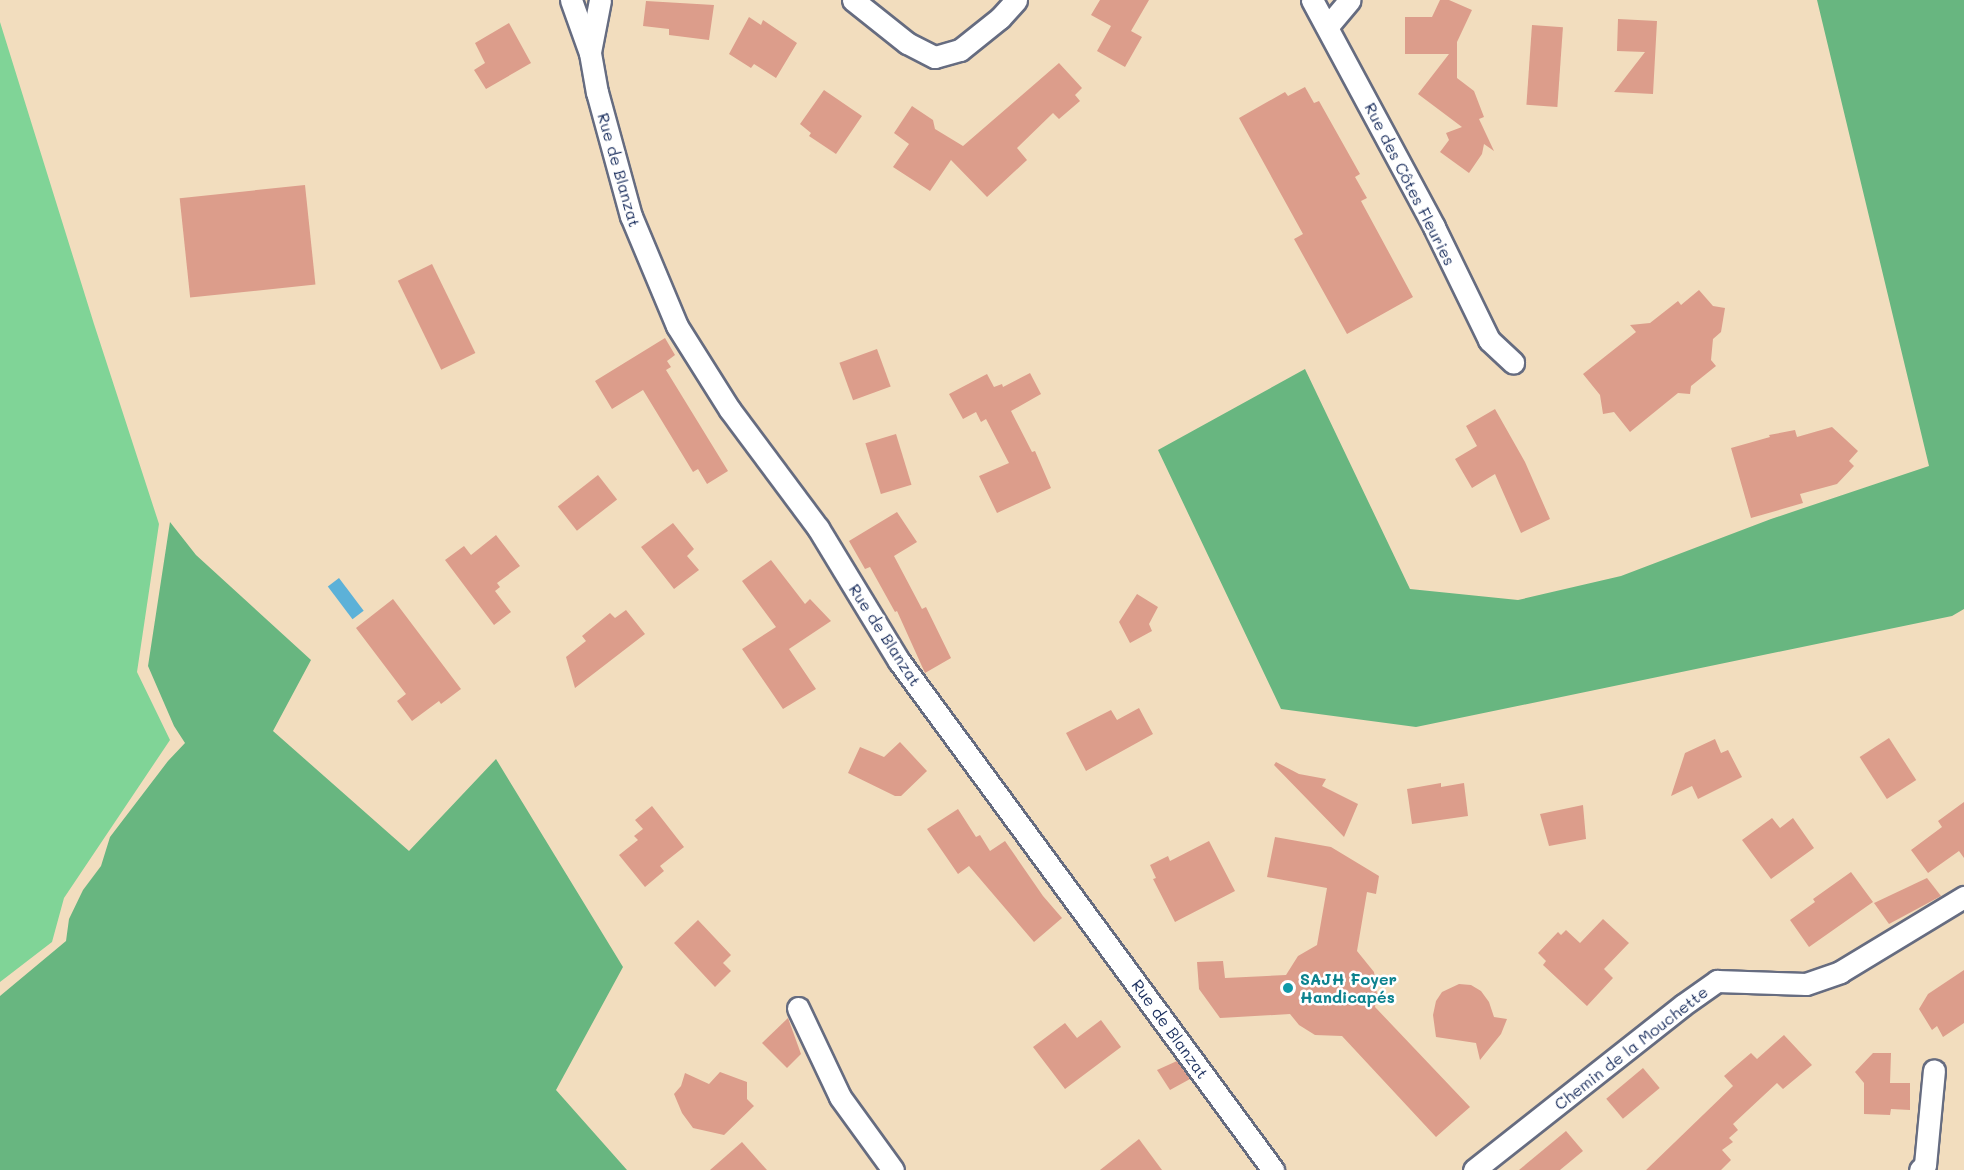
<!DOCTYPE html>
<html>
<head>
<meta charset="utf-8">
<style>
  body { margin:0 }
  #map { position:relative; width:1964px; height:1170px; overflow:hidden; background:#f2ddbe; font-family:Mali,sans-serif }
  div>[style] { position:absolute }
  .green>* { inset:0; background:#80d497 }
  .forest>* { inset:0; background:#68b680 }
  .water>* { inset:0; background:#5cb1d8; transform-origin:0 0 }
  .building>* { inset:0; background:#dc9d8b; transform-origin:0 0 }
  .roads { filter:drop-shadow(2px 0 #666c80) drop-shadow(-2px 0 #666c80) drop-shadow(0 2px #666c80) drop-shadow(0 -2px #666c80) }
  .street>* { height:21px; margin:-10.5px; padding:0 10.5px; transform-origin:10.5px; border-radius:10.5px; background:#fff }
  .dots>* { width:16px; height:16px; translate:-50% -50%; box-sizing:border-box; border:3px solid #fff; border-radius:50% }
  span { translate:-50% -50%; white-space:nowrap; text-align:center; line-height:1.15; -webkit-text-stroke:5px #fff; paint-order:stroke }
  .street-label { font-size:16px; color:#1b2f5e }
  .culture-label { font-size:16px; color:#0d838f; font-weight:700 }
  .left { translate:0 -50%; text-align:left }
</style>
</head>
<body>
<div id="map">
  <div class="green">
    <i style="clip-path:polygon(0 22px,94px 324px,159px 524px,137px 672px,170px 740px,64px 898px,52px 942px,0 982px)"></i>
  </div>
  <div class="forest">
    <i style="clip-path:polygon(1817px 0,1964px 0,1964px 609px,1952px 616px,1416px 727px,1281px 709px,1158px 450px,1305px 369px,1410px 589px,1518px 600px,1621px 576px,1771px 519px,1929px 466px)"></i>
    <i style="clip-path:polygon(170px 522px,196px 555px,311px 660px,273px 731px,409px 851px,496px 759px,623px 967px,556px 1090px,627px 1170px,0 1170px,0 996px,66px 941px,69px 919px,83px 890px,101px 866px,110px 837px,168px 761px,185px 743px,174px 726px,148px 666px)"></i>
  </div>
  <div class="water">
    <i style="left:339px;top:578px;width:41px;height:14px;rotate:53deg"></i>
  </div>
  <div class="building">
    <i style="clip-path:polygon(1100px 0,1149px 0,1131px 31px,1142px 37px,1125px 67px,1097px 51px,1111px 26px,1091px 15px)"></i>
    <i style="clip-path:polygon(1440px 0,1449px 0,1472px 10px,1457px 42px,1457px 78px,1474px 91px,1484px 117px,1479px 119px,1494px 151px,1484px 144px,1482px 154px,1469px 173px,1440px 152px,1449px 140px,1446px 133px,1462px 127px,1418px 94px,1449px 54px,1405px 54px,1405px 17px,1432px 17px)"></i>
    <i style="clip-path:polygon(646px 1px,714px 5px,709px 40px,669px 35px,669px 29px,643px 26px)"></i>
    <i style="clip-path:polygon(749px 17px,761px 25px,763px 20px,797px 43px,776px 78px,754px 64px,751px 68px,729px 54px)"></i>
    <i style="clip-path:polygon(1618px 19px,1657px 21px,1653px 94px,1614px 92px,1645px 52px,1617px 51px)"></i>
    <i style="clip-path:polygon(509px 23px,531px 63px,486px 89px,474px 70px,485px 63px,475px 43px)"></i>
    <i style="left:1532px;top:25px;width:31px;height:80px;rotate:4deg"></i>
    <i style="clip-path:polygon(1059px 63px,1082px 88px,1075px 95px,1080px 101px,1059px 119px,1053px 113px,1017px 148px,1027px 160px,987px 197px,951px 160px,930px 191px,893px 167px,909px 144px,894px 133px,912px 106px,933px 120px,935px 129px,963px 146px)"></i>
    <i style="clip-path:polygon(1305px 87px,1314px 103px,1319px 101px,1360px 174px,1355px 177px,1367px 198px,1361px 201px,1413px 297px,1347px 334px,1294px 239px,1303px 234px,1239px 118px,1285px 92px,1288px 96px)"></i>
    <i style="clip-path:polygon(824px 90px,862px 116px,836px 154px,809px 136px,811px 133px,800px 124px)"></i>
    <i style="left:305px;top:185px;width:100px;height:126px;rotate:84deg"></i>
    <i style="left:432px;top:264px;width:99px;height:38px;rotate:64deg"></i>
    <i style="clip-path:polygon(1699px 290px,1713px 306px,1725px 308px,1721px 332px,1713px 339px,1711px 360px,1716px 366px,1691px 386px,1690px 394px,1678px 393px,1630px 432px,1614px 412px,1603px 414px,1600px 395px,1583px 374px,1636px 332px,1630px 325px,1650px 323px,1678px 301px,1681px 305px)"></i>
    <i style="clip-path:polygon(665px 338px,675px 355px,667px 361px,671px 367px,666px 370px,728px 471px,707px 484px,698px 469px,693px 472px,643px 390px,612px 409px,595px 381px)"></i>
    <i style="left:877px;top:349px;width:40px;height:40px;rotate:70deg"></i>
    <i style="clip-path:polygon(1030px 373px,1041px 394px,1011px 411px,1032px 452px,1035px 451px,1051px 488px,997px 513px,979px 476px,1009px 463px,986px 419px,981px 422px,976px 412px,963px 419px,949px 394px,987px 374px,994px 387px,1002px 384px,1003px 387px)"></i>
    <i style="clip-path:polygon(1495px 409px,1525px 462px,1550px 519px,1521px 533px,1495px 474px,1472px 488px,1455px 459px,1477px 446px,1466px 426px)"></i>
    <i style="clip-path:polygon(1832px 427px,1858px 451px,1849px 461px,1854px 466px,1837px 484px,1800px 494px,1803px 503px,1751px 518px,1731px 448px,1770px 437px,1769px 435px,1795px 430px,1797px 437px)"></i>
    <i style="left:896px;top:434px;width:53px;height:32px;rotate:73deg"></i>
    <i style="left:598px;top:475px;width:31px;height:51px;rotate:52deg"></i>
    <i style="clip-path:polygon(897px 512px,917px 542px,894px 556px,922px 609px,926px 607px,951px 658px,925px 673px,897px 611px,895px 612px,870px 567px,865px 569px,849px 541px)"></i>
    <i style="clip-path:polygon(673px 523px,694px 549px,687px 556px,699px 570px,674px 589px,641px 547px)"></i>
    <i style="clip-path:polygon(496px 535px,520px 566px,497px 583px,500px 587px,495px 591px,511px 612px,494px 625px,445px 560px,464px 546px,471px 555px)"></i>
    <i style="clip-path:polygon(771px 560px,805px 604px,810px 599px,831px 621px,789px 649px,816px 689px,783px 709px,742px 649px,776px 627px,742px 581px)"></i>
    <i style="clip-path:polygon(1137px 594px,1158px 607px,1149px 624px,1152px 631px,1130px 643px,1119px 622px)"></i>
    <i style="clip-path:polygon(393px 599px,461px 689px,441px 704px,439px 701px,412px 721px,397px 701px,406px 694px,356px 628px)"></i>
    <i style="clip-path:polygon(626px 610px,645px 634px,575px 688px,566px 657px,586px 641px,582px 636px,610px 613px,615px 618px)"></i>
    <i style="clip-path:polygon(1139px 708px,1153px 734px,1086px 771px,1066px 733px,1111px 710px,1117px 720px)"></i>
    <i style="left:1889px;top:738px;width:50px;height:35px;rotate:57deg"></i>
    <i style="clip-path:polygon(1715px 739px,1721px 753px,1728px 750px,1742px 777px,1698px 799px,1692px 786px,1671px 796px,1685px 753px)"></i>
    <i style="clip-path:polygon(900px 742px,927px 771px,901px 796px,895px 796px,848px 773px,860px 747px,884px 757px)"></i>
    <i style="clip-path:polygon(1276px 762px,1299px 774px,1326px 779px,1322px 786px,1358px 804px,1344px 837px,1274px 765px)"></i>
    <i style="clip-path:polygon(1441px 783px,1441px 787px,1464px 783px,1468px 816px,1412px 824px,1407px 789px)"></i>
    <i style="clip-path:polygon(1964px 802px,1964px 858px,1959px 851px,1928px 873px,1911px 850px,1942px 827px,1938px 821px)"></i>
    <i style="clip-path:polygon(1583px 805px,1586px 839px,1549px 846px,1540px 814px)"></i>
    <i style="clip-path:polygon(652px 806px,684px 847px,660px 866px,664px 871px,645px 887px,619px 855px,638px 840px,634px 836px,643px 829px,635px 820px)"></i>
    <i style="clip-path:polygon(958px 809px,976px 837px,980px 835px,990px 851px,1005px 841px,1043px 896px,1062px 918px,1034px 942px,969px 866px,958px 874px,927px 829px)"></i>
    <i style="clip-path:polygon(1772px 818px,1780px 828px,1793px 818px,1814px 848px,1771px 879px,1742px 840px)"></i>
    <i style="clip-path:polygon(1275px 837px,1331px 847px,1379px 876px,1376px 894px,1367px 892px,1357px 951px,1374px 972px,1377px 994px,1375px 1007px,1470px 1107px,1436px 1137px,1342px 1036px,1315px 1035px,1299px 1025px,1290px 1014px,1220px 1018px,1199px 989px,1197px 962px,1223px 961px,1225px 978px,1286px 975px,1298px 956px,1317px 945px,1327px 888px,1267px 877px)"></i>
    <i style="clip-path:polygon(1209px 841px,1235px 891px,1175px 922px,1153px 879px,1156px 878px,1150px 865px,1168px 856px,1170px 861px)"></i>
    <i style="clip-path:polygon(1851px 872px,1873px 902px,1809px 947px,1790px 920px,1815px 902px,1813px 899px)"></i>
    <i style="clip-path:polygon(1927px 878px,1941px 896px,1889px 924px,1874px 903px)"></i>
    <i style="clip-path:polygon(1603px 919px,1629px 943px,1604px 969px,1613px 978px,1587px 1006px,1543px 965px,1546px 961px,1538px 953px,1558px 932px,1561px 935px,1566px 930px,1580px 943px)"></i>
    <i style="clip-path:polygon(698px 920px,731px 955px,723px 963px,731px 971px,715px 987px,674px 943px)"></i>
    <i style="clip-path:polygon(1964px 970px,1964px 1023px,1943px 1037px,1937px 1026px,1932px 1030px,1919px 1009px,1928px 994px)"></i>
    <i style="clip-path:polygon(1459px 984px,1471px 985px,1481px 991px,1489px 1002px,1494px 1017px,1507px 1019px,1501px 1034px,1480px 1060px,1476px 1043px,1436px 1037px,1433px 1015px,1436px 1001px,1442px 992px)"></i>
    <i style="clip-path:polygon(788px 1018px,801px 1054px,787px 1068px,762px 1043px)"></i>
    <i style="clip-path:polygon(1101px 1020px,1121px 1047px,1065px 1089px,1033px 1047px,1065px 1023px,1077px 1038px)"></i>
    <i style="clip-path:polygon(1784px 1035px,1812px 1065px,1783px 1089px,1777px 1083px,1733px 1124px,1738px 1130px,1729px 1138px,1733px 1142px,1722px 1150px,1731px 1160px,1721px 1170px,1646px 1170px,1733px 1086px,1724px 1076px,1751px 1053px,1757px 1059px)"></i>
    <i style="clip-path:polygon(1873px 1053px,1891px 1053px,1890px 1083px,1910px 1083px,1910px 1110px,1891px 1109px,1890px 1115px,1864px 1114px,1864px 1083px,1855px 1072px)"></i>
    <i style="clip-path:polygon(1177px 1061px,1190px 1079px,1170px 1090px,1157px 1070px)"></i>
    <i style="left:1643px;top:1068px;width:26px;height:48px;rotate:50deg"></i>
    <i style="clip-path:polygon(720px 1072px,747px 1082px,747px 1099px,754px 1106px,724px 1135px,693px 1128px,682px 1113px,674px 1094px,681px 1086px,685px 1073px,709px 1084px)"></i>
    <i style="clip-path:polygon(1566px 1131px,1583px 1151px,1560px 1170px,1519px 1170px)"></i>
    <i style="clip-path:polygon(1139px 1139px,1162px 1170px,1100px 1170px)"></i>
    <i style="clip-path:polygon(742px 1142px,767px 1170px,710px 1170px)"></i>
  </div>
  <div class="roads">
    <div class="street">
      <i style="left:571px;top:0;width:56px;rotate:70.3deg"></i>
      <i style="left:590px;top:53px;width:40px;rotate:80deg"></i>
      <i style="left:597px;top:92px;width:129px;rotate:74.7deg"></i>
      <i style="left:631px;top:216px;width:119px;rotate:67.3deg"></i>
      <i style="left:677px;top:326px;width:99px;rotate:57.8deg"></i>
      <i style="left:730px;top:410px;width:147px;rotate:53.3deg"></i>
      <i style="left:818px;top:528px;width:156px;rotate:58.7deg"></i>
      <i style="left:899px;top:661px;width:632px;rotate:53.69deg"></i>
      <i style="left:853px;top:0;width:69px;rotate:38.5deg"></i>
      <i style="left:907px;top:43px;width:31px;rotate:27deg"></i>
      <i style="left:935px;top:57px;width:26px;rotate:-16deg"></i>
      <i style="left:960px;top:50px;width:51px;rotate:-38.7deg"></i>
      <i style="left:1000px;top:18px;width:24px;rotate:-48deg"></i>
      <i style="left:1312px;top:0;width:258px;rotate:61.7deg"></i>
      <i style="left:1434px;top:227px;width:126px;rotate:64deg"></i>
      <i style="left:1489px;top:340px;width:33px;rotate:43deg"></i>
      <i style="left:1327px;top:27px;width:35px;rotate:-50deg"></i>
      <i style="left:590px;top:52px;width:53px;rotate:-79.1deg"></i>
      <i style="left:798px;top:1008px;width:98px;rotate:64.7deg"></i>
      <i style="left:840px;top:1097px;width:90px;rotate:54deg"></i>
      <i style="left:1474px;top:1170px;width:266px;rotate:-38.3deg"></i>
      <i style="left:1683px;top:1005px;width:42px;rotate:-35.2deg"></i>
      <i style="left:1717px;top:981px;width:89px;rotate:1.9deg"></i>
      <i style="left:1806px;top:984px;width:36px;rotate:-19deg"></i>
      <i style="left:1840px;top:972px;width:145px;rotate:-31.2deg"></i>
      <i style="left:1920px;top:1170px;width:7px;rotate:-45deg"></i>
      <i style="left:1925px;top:1165px;width:95px;rotate:-84.6deg"></i>
    </div>
  </div>
  <div class="dots">
    <i style="left:1288px;top:988px;background:#0f9aa8"></i>
  </div>
  <div class="street-label">
    <span style="left:619px;top:170px;rotate:74deg">Rue de Blanzat</span>
    <span style="left:1410px;top:184px;rotate:63deg">Rue des Côtes Fleuries</span>
    <span style="left:885px;top:635px;rotate:57deg">Rue de Blanzat</span>
    <span style="left:1170px;top:1029px;rotate:54deg">Rue de Blanzat</span>
    <span style="left:1631px;top:1048px;rotate:-38deg">Chemin de la Mouchette</span>
  </div>
  <div class="culture-label">
    <span class="left" style="left:1300px;top:988px">SAJH Foyer<br>Handicapés</span>
  </div>
</div>
</body>
</html>
